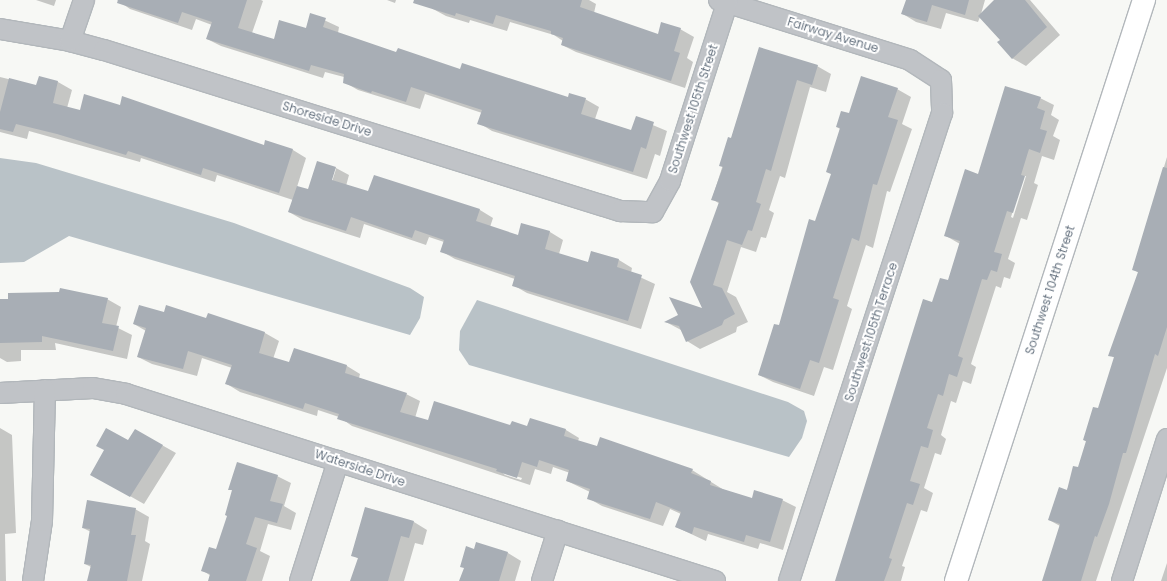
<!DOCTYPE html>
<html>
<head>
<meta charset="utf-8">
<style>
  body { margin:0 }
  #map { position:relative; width:1167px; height:581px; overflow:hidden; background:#f7f8f5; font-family:Poppins,sans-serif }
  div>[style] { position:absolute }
  .water>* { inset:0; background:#b9c2c7 }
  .shadow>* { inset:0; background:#0003 }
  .building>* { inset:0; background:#a8aeb5 }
  .roads { filter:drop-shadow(1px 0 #b2b7bb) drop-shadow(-1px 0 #b2b7bb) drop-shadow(0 1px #b2b7bb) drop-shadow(0 -1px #b2b7bb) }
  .minor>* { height:20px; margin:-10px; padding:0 10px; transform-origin:10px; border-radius:10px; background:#c0c3c7 }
  .secondary>* { height:22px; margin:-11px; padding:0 11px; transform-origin:11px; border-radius:11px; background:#fff }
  span { translate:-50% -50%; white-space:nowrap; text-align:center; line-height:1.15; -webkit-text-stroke:4px #fff; paint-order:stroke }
  .street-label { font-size:12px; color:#6a7683 }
</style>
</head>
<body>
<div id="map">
  <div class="water">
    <i style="clip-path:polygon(0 158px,36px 163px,234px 223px,410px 288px,424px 297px,420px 318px,410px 335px,69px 236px,24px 262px,0 263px)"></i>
    <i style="clip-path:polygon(477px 300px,788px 402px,804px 411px,807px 421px,802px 438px,789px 457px,469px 365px,459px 350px,460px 331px)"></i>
  </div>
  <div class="shadow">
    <i style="clip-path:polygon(36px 0,56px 0,54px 6px)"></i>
    <i style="clip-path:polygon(117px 0,261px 0,263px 1px,252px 33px,274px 40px,306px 29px,311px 14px,339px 27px,338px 33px,397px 53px,569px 98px,585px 99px,599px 107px,595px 119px,632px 131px,636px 118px,667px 131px,660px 156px,655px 154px,647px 179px,492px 131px,479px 123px,482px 113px,425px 94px,420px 109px,358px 90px,344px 82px,344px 77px,325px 72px,323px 78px,221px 46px,207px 39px,212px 25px,196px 19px,192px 30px,130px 9px)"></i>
    <i style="clip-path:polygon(387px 0,396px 0,395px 3px)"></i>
    <i style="clip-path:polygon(432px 0,589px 0,596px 4px,594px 13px,658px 35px,680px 29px,694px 37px,687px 58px,693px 62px,685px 88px,576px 52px,562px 45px,563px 41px,554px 35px,510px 22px,507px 31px,470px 20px,469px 23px,446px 16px,433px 9px)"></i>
    <i style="clip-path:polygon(907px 0,985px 0,981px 14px,996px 0,1030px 0,1060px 35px,1026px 66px,1012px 58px,1001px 40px,980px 17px,978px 22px,946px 13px,941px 29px,916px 22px,903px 14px)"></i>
    <i style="clip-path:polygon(760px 49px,817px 66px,831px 74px,826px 92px,810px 87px,785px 178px,780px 176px,769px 210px,774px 213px,766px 238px,761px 237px,756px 252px,741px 247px,727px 292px,736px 297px,748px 322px,737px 327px,736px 332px,700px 349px,687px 341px,681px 330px,666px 322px,704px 310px,720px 204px,712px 199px)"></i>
    <i style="clip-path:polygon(evenodd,0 77px,37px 86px,40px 77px,58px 82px,72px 90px,67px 108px,265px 146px,266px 141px,293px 150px,306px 158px,297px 187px,309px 190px,336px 168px,349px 175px,346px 186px,369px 193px,480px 210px,493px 218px,490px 227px,519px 236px,522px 224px,550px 232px,563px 240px,559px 254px,588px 263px,619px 260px,632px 268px,631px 273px,655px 284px,641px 329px,527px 293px,513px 285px,515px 279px,455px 259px,441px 251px,444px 242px,429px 237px,426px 245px,364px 224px,360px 238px,303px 220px,289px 212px,293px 200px,217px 175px,215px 182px,141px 158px,140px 162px,29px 131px,27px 139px,0 132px,0 77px,334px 169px,336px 169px,331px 185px,330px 185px,334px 169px)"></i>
    <i style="clip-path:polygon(897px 89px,911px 97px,902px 124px,912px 129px,890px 192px,887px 191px,873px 248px,866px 245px,847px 306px,852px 309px,833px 370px,824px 367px,814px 396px,773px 382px,759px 375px,779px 327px,832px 174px,840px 129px,837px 127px,849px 114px)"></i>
    <i style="clip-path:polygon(evenodd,1040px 98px,1054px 105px,1051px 115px,1059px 120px,1053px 136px,1060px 140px,1054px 160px,1042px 156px,1034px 183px,1038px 185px,1027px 220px,1021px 218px,1008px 259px,1015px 263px,1010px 279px,1004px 277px,1001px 288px,996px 286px,971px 364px,976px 367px,971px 384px,963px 381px,956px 403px,951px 401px,941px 435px,946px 439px,941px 455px,935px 453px,924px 488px,933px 493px,927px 512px,921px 510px,902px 566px,905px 567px,901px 581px,836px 581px,933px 303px,948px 282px,960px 244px,946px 236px,979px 175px,1040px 98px,1024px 176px,1026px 176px,1013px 218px,1011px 217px,1024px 176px)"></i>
    <i style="clip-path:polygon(1167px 157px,1167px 368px,1096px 581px,1043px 581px,1060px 526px,1049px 520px,1079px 469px,1087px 442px,1084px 440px,1099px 409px,1115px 358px,1110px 355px,1139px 273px,1133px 269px)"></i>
    <i style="clip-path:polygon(107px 299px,121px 307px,116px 327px,132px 335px,127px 359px,55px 343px,56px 350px,21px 350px,21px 361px,7px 362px,0 358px,0 300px)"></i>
    <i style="clip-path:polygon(evenodd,164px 314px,207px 319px,208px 315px,265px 333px,279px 341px,273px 359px,290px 364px,347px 366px,360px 374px,359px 378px,406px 394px,420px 401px,415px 418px,429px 422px,566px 430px,579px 438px,578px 441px,598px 448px,692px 470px,724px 490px,753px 499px,782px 500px,796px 507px,783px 550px,760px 543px,758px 549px,708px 534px,706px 541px,676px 527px,681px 514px,670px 509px,663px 526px,602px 506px,588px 498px,590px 492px,567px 481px,570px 473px,553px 467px,551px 474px,535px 469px,530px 485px,352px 426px,339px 417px,318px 410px,317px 416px,240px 392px,227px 384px,232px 368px,202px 358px,197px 376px,152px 364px,138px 357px,146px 331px,134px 324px,164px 314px,502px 472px,522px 478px,521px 480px,505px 475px,502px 472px)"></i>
    <i style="clip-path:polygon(0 428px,12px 435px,16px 533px,5px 534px,6px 581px,0 581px)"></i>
    <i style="clip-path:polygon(135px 430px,176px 453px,144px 504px,91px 474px,129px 442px)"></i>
    <i style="clip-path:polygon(277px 476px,291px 483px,284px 506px,296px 513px,291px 530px,268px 524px,260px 551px,270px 556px,262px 581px,209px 581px,211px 576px,202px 570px,217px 550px,228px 516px,233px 491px,230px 489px)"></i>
    <i style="clip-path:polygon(366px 508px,414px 522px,427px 530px,423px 545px,415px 543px,404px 581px,351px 581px,359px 559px,353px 555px)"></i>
    <i style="clip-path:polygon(135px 509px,149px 517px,145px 541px,150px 544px,142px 581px,88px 581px,91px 567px,85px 564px,91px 532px,83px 528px)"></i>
    <i style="clip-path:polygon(475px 550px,508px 553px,521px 561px,515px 581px,461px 581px)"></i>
    <i style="clip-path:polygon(1167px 563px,1167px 581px,1161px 581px)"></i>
  </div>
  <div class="building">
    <i style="clip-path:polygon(118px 0,247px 0,238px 28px,274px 39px,279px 20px,306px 28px,310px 13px,326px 18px,323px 27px,396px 52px,398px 48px,460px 69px,462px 63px,568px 97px,569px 93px,586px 98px,581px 114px,631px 130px,636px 116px,654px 122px,646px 149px,641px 147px,633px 172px,477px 124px,482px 110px,411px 87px,406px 102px,372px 91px,371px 93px,343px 83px,344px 74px,311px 65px,309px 71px,206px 39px,212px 22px,182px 12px,178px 23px,117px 3px)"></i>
    <i style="clip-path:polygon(414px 0,582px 0,580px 7px,658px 34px,661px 22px,681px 28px,674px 51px,680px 53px,671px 81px,561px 45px,563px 38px,551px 34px,551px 31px,496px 15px,493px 24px,456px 13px,455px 16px,413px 3px)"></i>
    <i style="clip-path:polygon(906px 0,969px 0,965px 15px,932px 5px,927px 22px,901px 14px)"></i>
    <i style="clip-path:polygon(994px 0,1025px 0,1047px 27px,1012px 59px,997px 42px,1000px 40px,978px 16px)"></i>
    <i style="clip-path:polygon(759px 47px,818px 65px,812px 85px,797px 80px,771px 171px,766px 169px,756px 202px,761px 204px,752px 231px,748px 230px,742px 245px,727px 240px,713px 285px,722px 288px,735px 314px,724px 320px,722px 325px,686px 342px,679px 326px,664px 322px,678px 315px,669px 297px,702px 308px,690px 282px,719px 202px,711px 200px,723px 167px,719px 166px,728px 137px,731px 138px)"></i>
    <i style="clip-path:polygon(39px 76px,58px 81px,53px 103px,80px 110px,84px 94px,120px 105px,122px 96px,264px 145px,265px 140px,293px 149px,279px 193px,203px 168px,201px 175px,128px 151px,126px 155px,57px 134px,16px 124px,13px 132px,0 129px,0 112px,9px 78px,36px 85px)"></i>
    <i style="clip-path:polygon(861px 76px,898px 88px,888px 117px,898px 120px,877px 185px,873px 184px,859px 241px,852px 238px,833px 298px,839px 300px,819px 363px,810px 360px,800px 389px,758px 375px,774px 324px,779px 325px,809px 219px,815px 221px,831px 174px,826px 172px,840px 128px,836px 127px,841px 111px,849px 113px)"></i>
    <i style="clip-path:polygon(1005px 86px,1041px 97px,1037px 108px,1045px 111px,1040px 129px,1047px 131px,1040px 153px,1029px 149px,1021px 175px,1025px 176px,1013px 213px,1007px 211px,994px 252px,1002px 254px,997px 272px,991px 270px,987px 280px,982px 279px,958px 356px,963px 358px,957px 377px,949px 374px,943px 396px,938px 394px,927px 428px,933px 430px,928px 448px,921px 446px,910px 481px,920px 484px,913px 505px,907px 503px,889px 558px,892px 559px,884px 581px,835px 581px,923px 299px,932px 302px,940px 278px,948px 280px,960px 241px,944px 236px,965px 169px,978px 174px)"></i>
    <i style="clip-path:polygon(317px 161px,336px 167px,332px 180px,368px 191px,374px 175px,480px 209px,476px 221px,518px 235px,521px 223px,550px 231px,545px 249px,588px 262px,591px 251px,619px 259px,617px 267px,642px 275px,628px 321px,512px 286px,515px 276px,440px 252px,444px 240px,415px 230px,412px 238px,351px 217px,346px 231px,288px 212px,297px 186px,308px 189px)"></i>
    <i style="clip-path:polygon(1163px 167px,1167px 168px,1167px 327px,1158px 356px,1155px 354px,1126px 453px,1123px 453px,1109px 504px,1097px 537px,1095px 536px,1081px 581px,1042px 581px,1060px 524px,1048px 520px,1059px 487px,1067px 490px,1073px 466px,1078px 467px,1086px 441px,1083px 440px,1093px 407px,1098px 408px,1114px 357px,1108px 356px,1138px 272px,1132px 270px)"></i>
    <i style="clip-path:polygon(60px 288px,108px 298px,102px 323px,119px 326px,113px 351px,42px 336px,42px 342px,0 343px,0 299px,8px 299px,8px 293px,59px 292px)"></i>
    <i style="clip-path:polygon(139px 305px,164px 312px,166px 305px,206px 318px,208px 313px,265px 332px,259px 353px,289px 362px,294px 348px,347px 365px,345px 373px,407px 393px,400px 412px,428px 420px,434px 401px,510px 425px,512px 421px,527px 426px,530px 418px,566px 429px,564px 436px,597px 446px,600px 437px,693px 469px,691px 473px,711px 481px,710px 485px,752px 498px,754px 490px,783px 499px,770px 542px,746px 535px,744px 542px,694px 527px,692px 534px,675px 527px,681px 512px,656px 502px,650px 519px,587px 499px,590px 489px,566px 481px,569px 470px,539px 460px,537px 467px,522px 462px,517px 478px,496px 471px,497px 469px,337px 419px,339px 414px,305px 403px,303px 409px,225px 384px,232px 365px,188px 351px,183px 369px,137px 357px,146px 328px,133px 324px)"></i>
    <i style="clip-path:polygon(106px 428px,128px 440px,135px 429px,163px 445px,130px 497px,90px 475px,104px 450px,96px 446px)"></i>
    <i style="clip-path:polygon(237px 462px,278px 475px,270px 501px,283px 504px,277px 523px,255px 517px,246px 544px,257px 548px,246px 581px,208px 581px,210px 574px,201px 571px,209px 547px,216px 549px,227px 516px,225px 515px,232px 490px,228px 490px)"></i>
    <i style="clip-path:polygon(87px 500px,136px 508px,131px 535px,136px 535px,127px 581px,87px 581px,91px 565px,84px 564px,90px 529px,82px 528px)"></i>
    <i style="clip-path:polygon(365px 507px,414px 521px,409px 538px,401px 536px,388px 581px,350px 581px,358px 558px,351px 556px)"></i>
    <i style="clip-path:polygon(476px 542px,508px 552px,499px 581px,459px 581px,464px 568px,460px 567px,466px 546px,474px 549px)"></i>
  </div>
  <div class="roads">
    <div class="minor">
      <i style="left:719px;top:0;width:200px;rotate:17.4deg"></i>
      <i style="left:910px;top:60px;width:37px;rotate:33deg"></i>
      <i style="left:941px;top:80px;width:33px;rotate:88deg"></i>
      <i style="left:942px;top:113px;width:492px;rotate:108.1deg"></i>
      <i style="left:0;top:29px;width:71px;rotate:9.7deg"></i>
      <i style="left:70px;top:41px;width:35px;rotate:15deg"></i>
      <i style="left:104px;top:50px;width:541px;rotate:17.33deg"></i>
      <i style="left:620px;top:211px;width:33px;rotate:2deg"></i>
      <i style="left:653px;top:212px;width:35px;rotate:-61deg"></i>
      <i style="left:670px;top:181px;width:187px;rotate:-72.2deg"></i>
      <i style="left:70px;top:41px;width:43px;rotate:-71.1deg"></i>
      <i style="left:0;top:393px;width:93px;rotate:-3.1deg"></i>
      <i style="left:93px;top:388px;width:34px;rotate:10deg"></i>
      <i style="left:126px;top:394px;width:618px;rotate:17.61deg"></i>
      <i style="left:33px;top:581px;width:61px;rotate:-81.5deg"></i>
      <i style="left:42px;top:521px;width:131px;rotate:-88.7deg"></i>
      <i style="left:300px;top:581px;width:126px;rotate:-72.4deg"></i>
      <i style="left:542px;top:581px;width:53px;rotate:-72.6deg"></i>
      <i style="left:1122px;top:581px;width:149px;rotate:-72.4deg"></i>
    </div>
    <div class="secondary">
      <i style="left:956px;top:581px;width:611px;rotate:-72.07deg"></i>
    </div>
  </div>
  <div class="street-label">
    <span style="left:833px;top:35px;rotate:17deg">Fairway Avenue</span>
    <span style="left:693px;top:109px;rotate:-72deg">Southwest 105th Street</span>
    <span style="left:327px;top:119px;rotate:17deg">Shoreside Drive</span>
    <span style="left:1050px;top:290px;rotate:-72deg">Southwest 104th Street</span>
    <span style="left:871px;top:332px;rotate:-72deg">Southwest 105th Terrace</span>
    <span style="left:360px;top:468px;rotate:18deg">Waterside Drive</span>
  </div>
</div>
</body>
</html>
